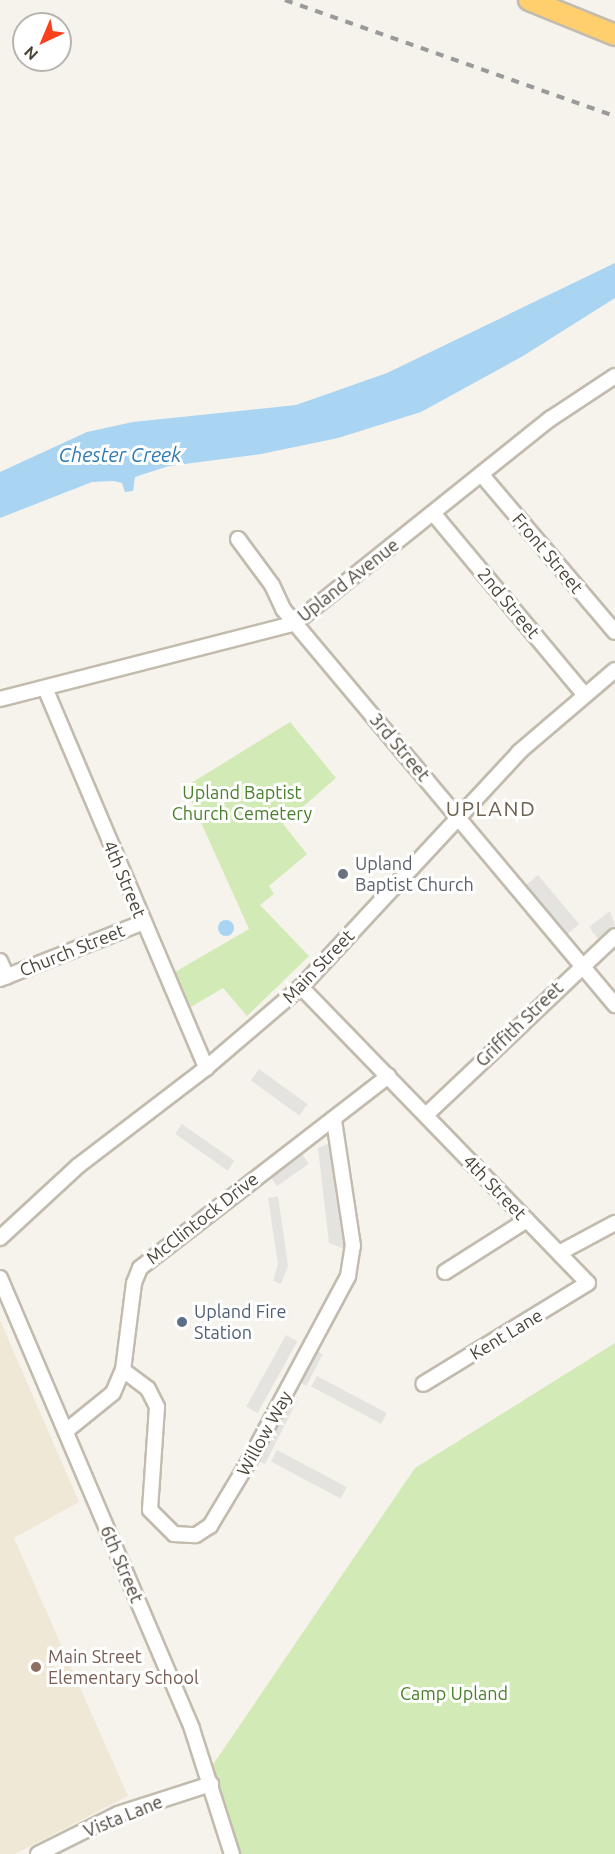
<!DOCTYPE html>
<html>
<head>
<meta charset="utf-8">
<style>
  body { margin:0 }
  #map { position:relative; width:615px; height:1854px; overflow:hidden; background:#f6f3ec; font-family:Ubuntu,sans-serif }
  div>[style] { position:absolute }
  .education>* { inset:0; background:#efe8d6 }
  .green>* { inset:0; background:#d2eab5 }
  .parking>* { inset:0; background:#e5e3e0; transform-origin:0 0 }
  .water>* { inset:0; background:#a9d4f2 }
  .round { border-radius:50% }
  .roads { filter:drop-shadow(2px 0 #c2bbae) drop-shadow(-2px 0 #c2bbae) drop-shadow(0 2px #c2bbae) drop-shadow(0 -2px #c2bbae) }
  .minor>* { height:14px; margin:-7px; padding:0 7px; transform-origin:7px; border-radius:7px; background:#fff }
  .highway>* { height:20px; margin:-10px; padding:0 10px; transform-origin:10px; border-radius:10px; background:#ffcf6e }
  .rail>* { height:4px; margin-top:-2px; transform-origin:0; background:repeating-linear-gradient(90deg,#9a9a9a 0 8px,transparent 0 16px) }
  .dots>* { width:16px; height:16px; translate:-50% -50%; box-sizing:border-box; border:3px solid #fff; border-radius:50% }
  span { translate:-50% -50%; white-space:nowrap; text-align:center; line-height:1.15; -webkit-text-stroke:6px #fff; paint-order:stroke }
  .street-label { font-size:18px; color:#4b4439 }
  .park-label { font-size:18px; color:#4a7f2a }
  .worship-label { font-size:18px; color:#5b616d }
  .left { translate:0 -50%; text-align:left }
  .service-label { font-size:18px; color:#4e5e75 }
  .education-label { font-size:18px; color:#785e54 }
  .water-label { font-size:20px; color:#2e7ab2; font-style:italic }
  .quarter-label { font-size:21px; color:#6e6250; letter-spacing:1.5px }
  .north { position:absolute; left:12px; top:12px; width:60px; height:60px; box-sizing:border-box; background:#fff; border:2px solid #b7b4b0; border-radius:50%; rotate:224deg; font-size:16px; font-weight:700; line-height:24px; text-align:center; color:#4b4439 }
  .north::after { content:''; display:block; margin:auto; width:21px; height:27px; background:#fc3f1d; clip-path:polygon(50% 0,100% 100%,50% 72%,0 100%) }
</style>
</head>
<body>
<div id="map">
  <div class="education">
    <i style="clip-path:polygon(0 1320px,79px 1502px,14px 1538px,128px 1796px,15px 1854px,0 1854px)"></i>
  </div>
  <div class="green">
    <i style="clip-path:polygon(290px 722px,336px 778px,283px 824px,307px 854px,269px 886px,274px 894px,260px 905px,309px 956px,247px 1016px,223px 988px,191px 1007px,175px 972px,249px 929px,185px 787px)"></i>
    <i style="clip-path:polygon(615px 1343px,615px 1854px,234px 1854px,212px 1766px,415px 1468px)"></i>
  </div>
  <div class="parking">
    <i style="left:538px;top:875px;width:64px;height:17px;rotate:50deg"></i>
    <i style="clip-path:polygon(610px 911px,615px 926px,598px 939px,589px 927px)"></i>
    <i style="left:259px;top:1069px;width:60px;height:14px;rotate:36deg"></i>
    <i style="left:182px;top:1124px;width:64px;height:12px;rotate:35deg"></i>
    <i style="clip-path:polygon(333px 1142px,344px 1249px,329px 1243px,318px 1148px)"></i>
    <i style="left:302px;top:1154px;width:12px;height:39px;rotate:55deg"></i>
    <i style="clip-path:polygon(278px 1196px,288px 1266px,281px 1284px,273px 1281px,278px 1264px,268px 1198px)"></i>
    <i style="left:286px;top:1335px;width:13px;height:82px;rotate:29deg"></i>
    <i style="left:313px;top:1349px;width:11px;height:36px;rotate:27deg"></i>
    <i style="left:317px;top:1376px;width:79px;height:12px;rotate:28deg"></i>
    <i style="left:289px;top:1397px;width:9px;height:71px;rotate:27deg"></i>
    <i style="left:277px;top:1450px;width:79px;height:13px;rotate:28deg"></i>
  </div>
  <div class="water">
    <i style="clip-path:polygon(615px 263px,615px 298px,523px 356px,421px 412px,338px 438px,261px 454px,169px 466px,135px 477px,133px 491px,125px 492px,122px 483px,114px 481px,92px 482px,0 518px,0 472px,87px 432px,133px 422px,296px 405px,387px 373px)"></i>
    <i class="round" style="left:218px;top:920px;width:16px;height:16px"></i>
  </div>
  <div class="roads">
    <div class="minor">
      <i style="left:481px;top:474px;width:207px;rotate:49.7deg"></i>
      <i style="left:433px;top:513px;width:236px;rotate:50.2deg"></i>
      <i style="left:238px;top:539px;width:57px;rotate:53.5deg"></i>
      <i style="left:272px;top:585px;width:26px;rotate:65deg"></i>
      <i style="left:283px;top:609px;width:517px;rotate:50.02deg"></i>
      <i style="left:45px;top:688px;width:413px;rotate:67deg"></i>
      <i style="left:0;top:699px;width:305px;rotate:-14.4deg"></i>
      <i style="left:295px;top:623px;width:327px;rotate:-38.7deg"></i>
      <i style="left:550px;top:419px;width:78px;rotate:-33.5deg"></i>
      <i style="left:0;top:961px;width:17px;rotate:66deg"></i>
      <i style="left:0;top:979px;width:155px;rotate:-21.6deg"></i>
      <i style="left:301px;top:987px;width:412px;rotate:45.9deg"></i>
      <i style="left:588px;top:1283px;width:193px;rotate:148.5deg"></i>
      <i style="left:426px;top:1115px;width:260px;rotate:-43.4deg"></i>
      <i style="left:0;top:1238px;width:106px;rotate:-42.7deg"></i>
      <i style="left:78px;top:1166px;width:161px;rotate:-37.4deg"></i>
      <i style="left:206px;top:1068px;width:125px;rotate:-40.5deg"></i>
      <i style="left:301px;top:987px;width:321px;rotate:-47.1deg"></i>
      <i style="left:519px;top:752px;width:126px;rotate:-40.5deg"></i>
      <i style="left:559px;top:1253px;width:64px;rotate:-28.2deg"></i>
      <i style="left:445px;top:1272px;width:97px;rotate:-32.4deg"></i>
      <i style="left:0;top:1278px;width:490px;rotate:66.9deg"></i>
      <i style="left:192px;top:1729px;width:131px;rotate:72.3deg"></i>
      <i style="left:123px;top:1370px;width:31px;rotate:37deg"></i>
      <i style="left:148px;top:1389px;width:20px;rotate:63deg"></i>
      <i style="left:157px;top:1407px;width:103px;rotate:93.9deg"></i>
      <i style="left:150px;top:1510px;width:34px;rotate:45deg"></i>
      <i style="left:174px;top:1534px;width:22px;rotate:3deg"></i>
      <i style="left:196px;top:1535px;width:17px;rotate:-33deg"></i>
      <i style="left:210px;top:1526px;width:76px;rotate:-59deg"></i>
      <i style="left:249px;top:1461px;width:210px;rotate:-61.8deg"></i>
      <i style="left:348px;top:1276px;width:30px;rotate:-81deg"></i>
      <i style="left:353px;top:1246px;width:126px;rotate:-98.6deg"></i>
      <i style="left:66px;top:1431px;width:60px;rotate:-39deg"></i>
      <i style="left:113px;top:1393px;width:25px;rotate:-67deg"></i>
      <i style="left:123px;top:1370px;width:88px;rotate:-82.8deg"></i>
      <i style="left:134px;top:1283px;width:16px;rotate:-68deg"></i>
      <i style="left:140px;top:1268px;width:314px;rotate:-37.7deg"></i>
      <i style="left:38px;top:1854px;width:89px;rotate:-26.6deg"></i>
      <i style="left:118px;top:1814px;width:98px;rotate:-17.9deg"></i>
    </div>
    <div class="highway">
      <i style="left:529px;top:0;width:93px;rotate:22.1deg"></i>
    </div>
  </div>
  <div class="rail">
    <i style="left:285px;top:0;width:350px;rotate:19.4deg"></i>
  </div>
  <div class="dots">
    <i style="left:343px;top:874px;background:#6b7280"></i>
    <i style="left:182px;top:1322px;background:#5c6f8a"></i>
    <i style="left:36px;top:1667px;background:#8d6e63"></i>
  </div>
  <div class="street-label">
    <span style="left:548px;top:553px;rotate:50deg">Front Street</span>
    <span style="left:348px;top:580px;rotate:-38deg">Upland Avenue</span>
    <span style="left:509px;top:603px;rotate:50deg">2nd Street</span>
    <span style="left:400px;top:747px;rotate:50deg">3rd Street</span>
    <span style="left:125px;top:879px;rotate:67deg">4th Street</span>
    <span style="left:72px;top:950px;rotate:-22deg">Church Street</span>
    <span style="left:318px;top:966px;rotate:-46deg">Main Street</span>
    <span style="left:519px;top:1024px;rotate:-44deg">Griffith Street</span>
    <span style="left:495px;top:1187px;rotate:46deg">4th Street</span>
    <span style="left:202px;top:1218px;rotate:-38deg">McClintock Drive</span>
    <span style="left:506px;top:1334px;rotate:-31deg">Kent Lane</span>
    <span style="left:264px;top:1433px;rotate:-61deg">Willow Way</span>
    <span style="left:122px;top:1564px;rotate:67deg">6th Street</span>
    <span style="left:123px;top:1816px;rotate:-22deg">Vista Lane</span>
  </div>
  <div class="park-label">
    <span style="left:242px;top:803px">Upland Baptist<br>Church Cemetery</span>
    <span style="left:454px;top:1693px">Camp Upland</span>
  </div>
  <div class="worship-label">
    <span class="left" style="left:355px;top:874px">Upland<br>Baptist Church</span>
  </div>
  <div class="service-label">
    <span class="left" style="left:194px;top:1322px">Upland Fire<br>Station</span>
  </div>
  <div class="education-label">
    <span class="left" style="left:48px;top:1667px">Main Street<br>Elementary School</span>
  </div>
  <div class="water-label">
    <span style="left:120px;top:454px">Chester Creek</span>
  </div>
  <div class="quarter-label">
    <span style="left:491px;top:808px">UPLAND</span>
  </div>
  <div class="north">N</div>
</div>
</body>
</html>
